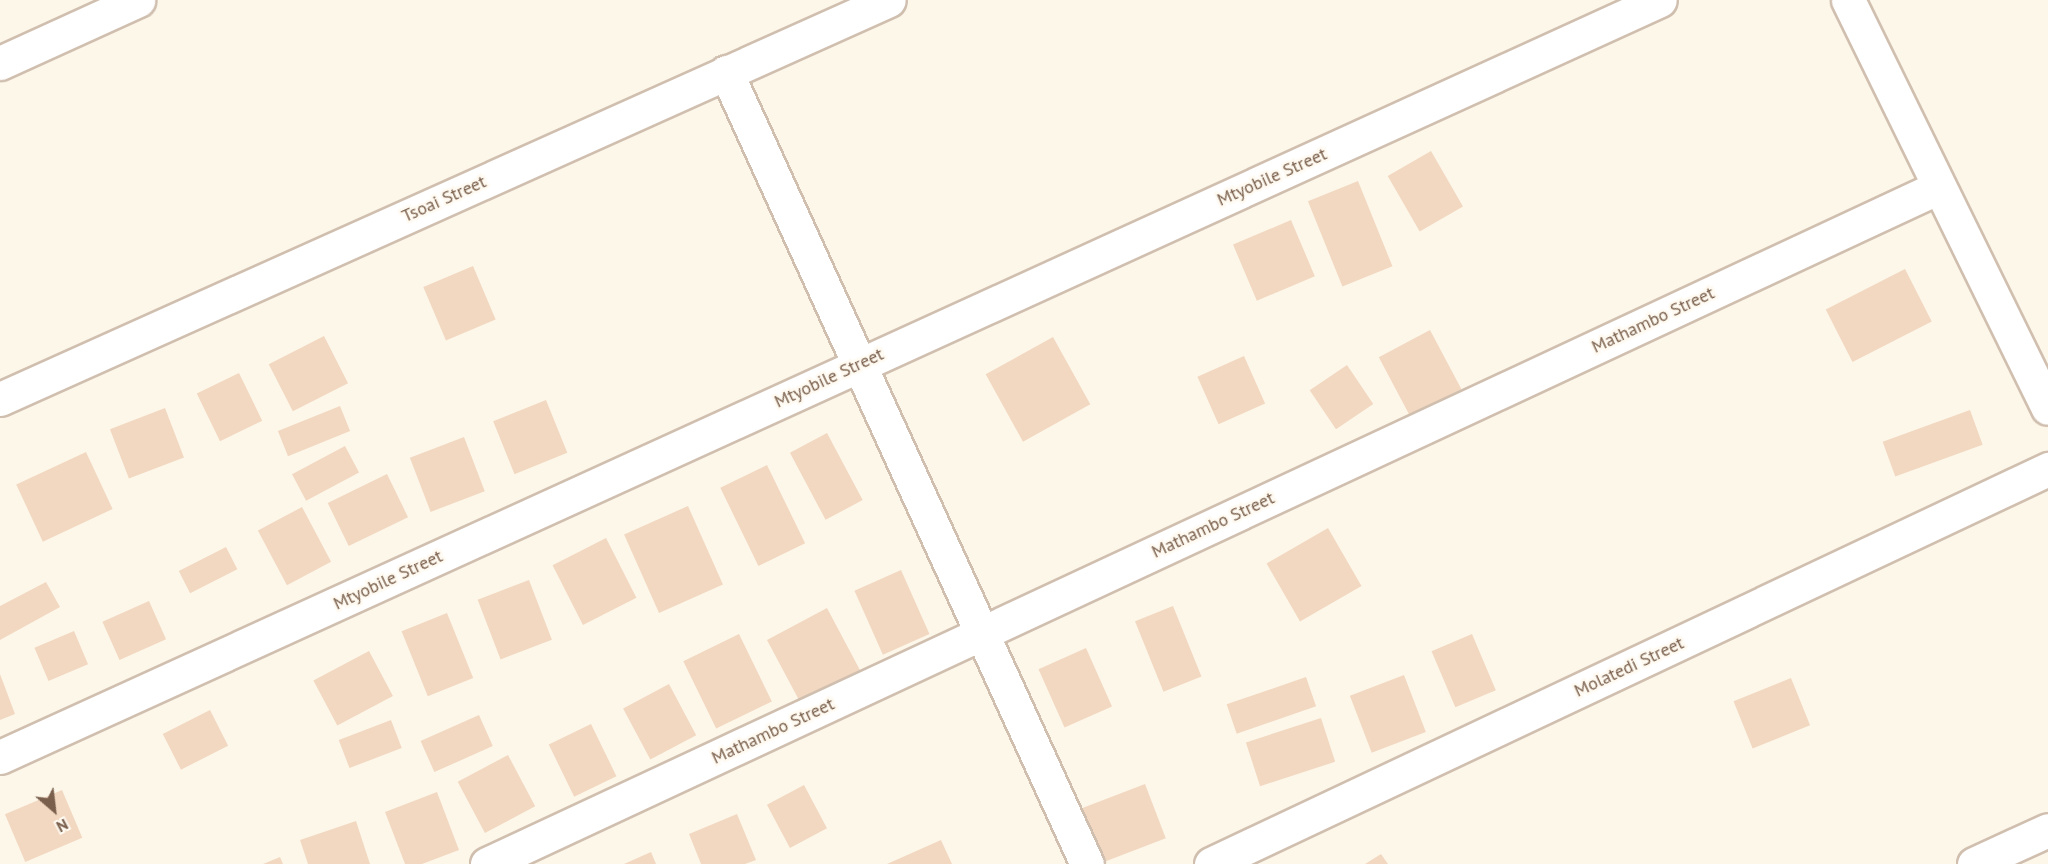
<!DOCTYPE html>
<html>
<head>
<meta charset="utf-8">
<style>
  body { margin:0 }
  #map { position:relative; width:2048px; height:864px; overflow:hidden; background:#fdf7ea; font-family:"PT Sans",sans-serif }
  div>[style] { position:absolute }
  .building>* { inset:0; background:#f2d8c1; transform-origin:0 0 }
  .roads { filter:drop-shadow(2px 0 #d0bfaf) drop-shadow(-2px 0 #d0bfaf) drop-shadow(0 2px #d0bfaf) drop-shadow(0 -2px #d0bfaf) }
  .minor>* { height:33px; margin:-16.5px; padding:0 16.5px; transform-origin:16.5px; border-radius:16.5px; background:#fff }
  span { translate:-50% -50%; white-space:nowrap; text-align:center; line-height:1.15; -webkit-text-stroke:5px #fffaf1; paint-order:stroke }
  .street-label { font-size:18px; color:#795f4c }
  .north { position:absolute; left:24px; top:780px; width:60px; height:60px; -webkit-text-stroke:4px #fffaf1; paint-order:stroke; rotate:152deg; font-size:16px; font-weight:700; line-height:24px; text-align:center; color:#795f4c }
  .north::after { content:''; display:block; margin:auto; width:21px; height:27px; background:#795f4c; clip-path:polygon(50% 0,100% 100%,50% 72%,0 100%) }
</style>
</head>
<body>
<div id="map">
  <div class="building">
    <i style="left:1431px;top:151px;width:64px;height:50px;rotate:60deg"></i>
    <i style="left:1358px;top:181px;width:92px;height:54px;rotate:68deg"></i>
    <i style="left:1291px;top:220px;width:61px;height:63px;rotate:67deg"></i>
    <i style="left:473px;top:266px;width:58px;height:54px;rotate:67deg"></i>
    <i style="left:1905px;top:269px;width:59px;height:89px;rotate:63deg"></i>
    <i style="left:1430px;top:330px;width:67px;height:58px;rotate:62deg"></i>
    <i style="left:324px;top:336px;width:53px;height:62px;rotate:63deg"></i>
    <i style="left:1053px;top:337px;width:77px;height:77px;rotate:61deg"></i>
    <i style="left:1244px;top:356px;width:52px;height:51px;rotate:66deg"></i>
    <i style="left:1347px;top:365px;width:47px;height:45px;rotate:56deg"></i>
    <i style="left:239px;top:373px;width:53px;height:47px;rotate:64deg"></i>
    <i style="left:546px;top:400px;width:57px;height:57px;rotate:68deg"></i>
    <i style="left:340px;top:406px;width:27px;height:67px;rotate:68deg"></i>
    <i style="left:165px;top:408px;width:53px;height:59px;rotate:69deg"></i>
    <i style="left:1970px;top:410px;width:37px;height:93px;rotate:70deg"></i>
    <i style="left:827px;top:433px;width:76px;height:42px;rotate:62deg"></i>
    <i style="left:464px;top:437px;width:58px;height:58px;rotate:69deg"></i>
    <i style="left:345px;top:446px;width:30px;height:60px;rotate:62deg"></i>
    <i style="left:86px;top:452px;width:63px;height:77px;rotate:65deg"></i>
    <i style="left:767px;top:465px;width:87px;height:52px;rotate:64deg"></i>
    <i style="left:387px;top:474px;width:48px;height:66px;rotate:64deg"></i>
    <i style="left:688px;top:506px;width:86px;height:70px;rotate:66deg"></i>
    <i style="left:302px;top:507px;width:62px;height:50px;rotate:62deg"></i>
    <i style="left:1328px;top:528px;width:67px;height:71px;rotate:60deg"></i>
    <i style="left:606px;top:538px;width:67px;height:60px;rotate:63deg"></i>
    <i style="left:226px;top:547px;width:25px;height:53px;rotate:63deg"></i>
    <i style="left:901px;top:570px;width:70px;height:51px;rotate:66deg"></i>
    <i style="left:529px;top:580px;width:64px;height:55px;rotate:69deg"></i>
    <i style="clip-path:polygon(46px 582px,60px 607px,0 640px,0 606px)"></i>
    <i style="left:149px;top:601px;width:42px;height:51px;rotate:66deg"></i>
    <i style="left:1173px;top:606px;width:76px;height:41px;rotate:68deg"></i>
    <i style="left:827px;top:608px;width:71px;height:68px;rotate:62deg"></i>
    <i style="left:447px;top:613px;width:70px;height:49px;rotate:68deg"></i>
    <i style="left:74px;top:631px;width:36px;height:43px;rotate:67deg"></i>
    <i style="left:739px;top:634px;width:75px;height:62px;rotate:64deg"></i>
    <i style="left:1472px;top:634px;width:61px;height:44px;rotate:67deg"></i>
    <i style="left:1086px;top:648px;width:64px;height:52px;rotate:66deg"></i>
    <i style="left:369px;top:651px;width:51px;height:63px;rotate:62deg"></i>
    <i style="clip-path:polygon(0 674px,15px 714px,0 720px)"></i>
    <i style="left:1404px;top:675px;width:61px;height:58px;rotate:69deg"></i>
    <i style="left:1306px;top:677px;width:31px;height:84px;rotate:71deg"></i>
    <i style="left:1791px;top:678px;width:51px;height:62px;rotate:68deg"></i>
    <i style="left:669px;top:684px;width:58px;height:52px;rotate:62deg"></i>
    <i style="left:210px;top:710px;width:40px;height:53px;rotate:63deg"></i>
    <i style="left:479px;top:715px;width:34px;height:64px;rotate:66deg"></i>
    <i style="left:1321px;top:718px;width:46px;height:79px;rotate:72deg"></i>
    <i style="left:391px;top:720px;width:30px;height:56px;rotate:69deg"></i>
    <i style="left:591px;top:724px;width:58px;height:47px;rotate:64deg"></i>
    <i style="left:508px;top:755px;width:58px;height:57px;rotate:62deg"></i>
    <i style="left:1145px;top:784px;width:58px;height:67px;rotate:69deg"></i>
    <i style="left:804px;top:785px;width:49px;height:42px;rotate:62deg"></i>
    <i style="left:62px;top:790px;width:52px;height:62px;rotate:67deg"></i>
    <i style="clip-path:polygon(437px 792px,459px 850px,422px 864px,405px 864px,385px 812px)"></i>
    <i style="clip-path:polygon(737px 814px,756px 860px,745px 864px,701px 864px,689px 834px)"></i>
    <i style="clip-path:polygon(356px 821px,370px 864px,308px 864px,300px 840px)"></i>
    <i style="clip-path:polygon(941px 840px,952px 864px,887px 864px)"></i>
    <i style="clip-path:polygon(651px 852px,656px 864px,624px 864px)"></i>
    <i style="clip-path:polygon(1381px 854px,1388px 864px,1365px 864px)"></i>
    <i style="clip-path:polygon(280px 857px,283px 864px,263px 864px)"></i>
  </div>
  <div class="roads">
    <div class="minor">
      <i style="left:1848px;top:0;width:454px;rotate:63.9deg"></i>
      <i style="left:0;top:63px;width:152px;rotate:-24.5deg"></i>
      <i style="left:726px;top:72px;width:870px;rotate:65.5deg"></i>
      <i style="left:0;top:399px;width:974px;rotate:-24.17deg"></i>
      <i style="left:0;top:757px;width:1824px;rotate:-24.51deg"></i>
      <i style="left:487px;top:864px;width:1602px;rotate:-25deg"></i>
      <i style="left:1211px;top:864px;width:926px;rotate:-25.26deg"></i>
      <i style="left:1974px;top:864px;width:81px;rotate:-24.7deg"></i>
    </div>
  </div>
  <div class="street-label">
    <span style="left:1272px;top:177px;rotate:-24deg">Mtyobile Street</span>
    <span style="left:444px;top:199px;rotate:-24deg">Tsoai Street</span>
    <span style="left:1653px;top:320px;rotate:-25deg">Mathambo Street</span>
    <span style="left:829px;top:378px;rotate:-25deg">Mtyobile Street</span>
    <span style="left:1213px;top:525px;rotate:-25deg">Mathambo Street</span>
    <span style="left:388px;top:580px;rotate:-25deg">Mtyobile Street</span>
    <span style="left:1629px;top:667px;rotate:-25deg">Molatedi Street</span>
    <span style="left:773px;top:731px;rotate:-25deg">Mathambo Street</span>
  </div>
  <div class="north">N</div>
</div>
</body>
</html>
